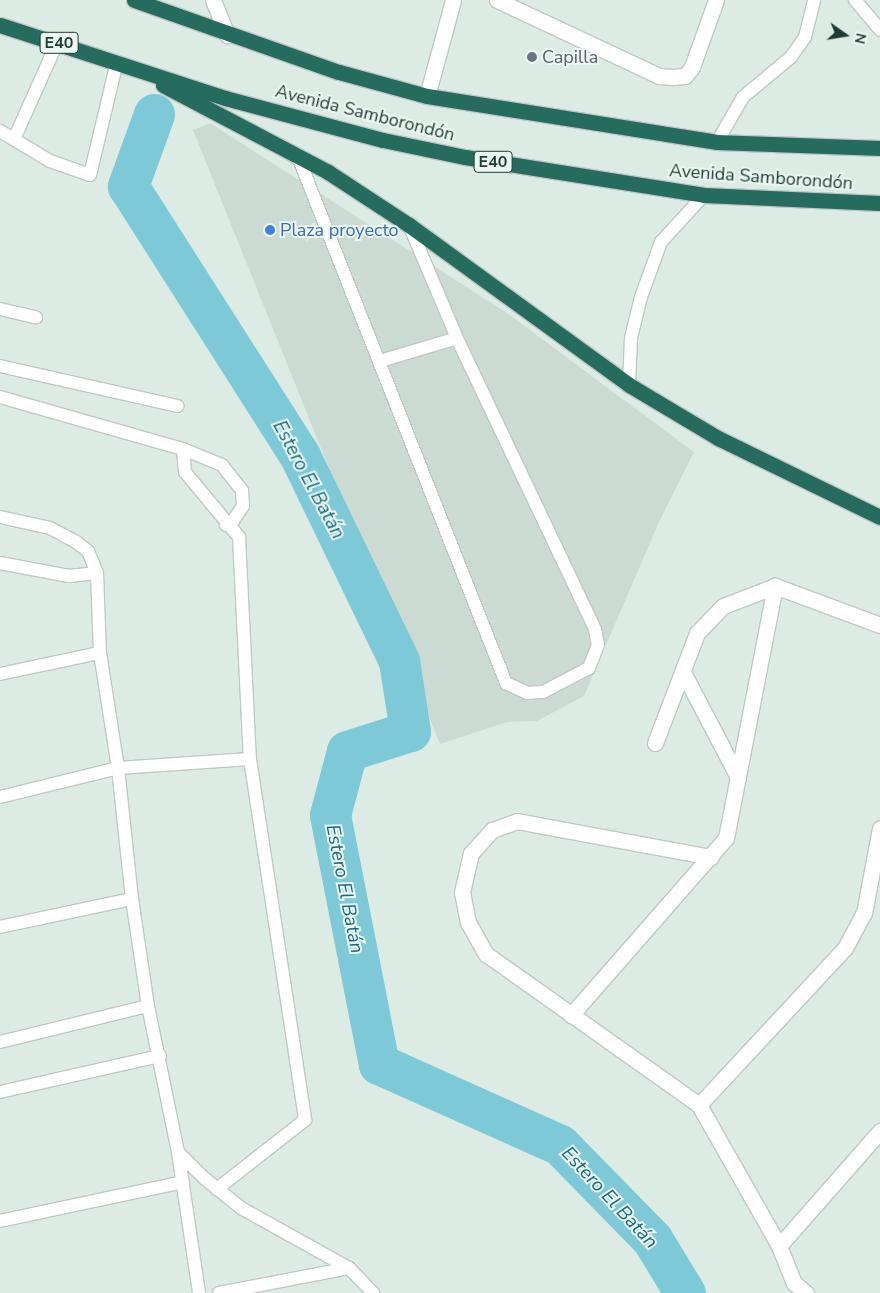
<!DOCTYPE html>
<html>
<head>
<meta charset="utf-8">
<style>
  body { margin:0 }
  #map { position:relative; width:880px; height:1293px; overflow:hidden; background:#ddebe5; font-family:"Nunito Sans",sans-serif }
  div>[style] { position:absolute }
  .built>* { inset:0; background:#cbdbd4 }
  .river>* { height:41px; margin:-20.5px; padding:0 20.5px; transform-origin:20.5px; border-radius:20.5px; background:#7dc9d8 }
  .roads { filter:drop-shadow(1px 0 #c0c8c6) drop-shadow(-1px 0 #c0c8c6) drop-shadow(0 1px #c0c8c6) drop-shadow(0 -1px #c0c8c6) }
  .lane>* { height:12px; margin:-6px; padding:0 6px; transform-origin:6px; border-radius:6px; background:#fff }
  .street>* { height:15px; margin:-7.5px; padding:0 7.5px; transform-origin:7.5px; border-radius:7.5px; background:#fff }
  .highway>* { height:15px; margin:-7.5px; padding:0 7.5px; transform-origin:7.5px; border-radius:7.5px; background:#256b5e }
  .dots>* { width:14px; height:14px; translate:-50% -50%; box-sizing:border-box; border:2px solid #edf7f2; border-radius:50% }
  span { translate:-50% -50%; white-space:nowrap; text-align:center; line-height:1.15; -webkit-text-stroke:4px #edf7f2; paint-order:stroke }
  .shield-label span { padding:1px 4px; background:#edf7f2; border:1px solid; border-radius:4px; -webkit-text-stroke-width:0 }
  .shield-label { font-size:16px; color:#1d3c34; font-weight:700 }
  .worship-label { font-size:18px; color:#5b616d }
  .left { translate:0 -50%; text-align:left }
  .street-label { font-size:18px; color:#1d3c34 }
  .shop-label { font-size:18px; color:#366cbe }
  .water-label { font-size:19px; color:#116a7e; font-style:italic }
  .north { position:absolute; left:820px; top:10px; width:50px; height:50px; -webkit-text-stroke:4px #edf7f2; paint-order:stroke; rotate:103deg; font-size:14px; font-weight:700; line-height:20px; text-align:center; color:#1d3c34 }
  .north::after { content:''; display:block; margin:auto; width:18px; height:22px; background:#1d3c34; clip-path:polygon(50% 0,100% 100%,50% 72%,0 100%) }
</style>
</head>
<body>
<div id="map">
  <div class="built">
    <i style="clip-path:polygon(210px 123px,507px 313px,694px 452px,659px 522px,584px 696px,537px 721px,507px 722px,440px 744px,193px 130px)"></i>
  </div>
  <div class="river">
    <i style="left:154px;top:114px;width:77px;rotate:109.9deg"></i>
    <i style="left:128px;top:186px;width:320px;rotate:57.5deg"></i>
    <i style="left:300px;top:456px;width:228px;rotate:64.2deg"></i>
    <i style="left:399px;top:661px;width:71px;rotate:81.1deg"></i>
    <i style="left:410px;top:731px;width:66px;rotate:162.4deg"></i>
    <i style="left:347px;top:751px;width:66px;rotate:104.9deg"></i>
    <i style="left:330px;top:815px;width:254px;rotate:78.9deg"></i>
    <i style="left:379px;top:1064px;width:198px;rotate:24.1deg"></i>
    <i style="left:560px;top:1145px;width:132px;rotate:45.6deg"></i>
    <i style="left:652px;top:1239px;width:63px;rotate:58.6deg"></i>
  </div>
  <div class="roads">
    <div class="lane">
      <i style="left:855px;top:0;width:39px;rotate:50deg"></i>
      <i style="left:0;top:131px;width:58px;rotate:31deg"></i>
      <i style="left:50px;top:161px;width:42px;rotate:19.3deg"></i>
      <i style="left:90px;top:175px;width:116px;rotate:-76.6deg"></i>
      <i style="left:15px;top:137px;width:103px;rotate:-65.9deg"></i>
      <i style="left:717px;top:142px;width:52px;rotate:-60deg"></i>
      <i style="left:743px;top:97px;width:62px;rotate:-39.8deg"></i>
      <i style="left:791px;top:57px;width:24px;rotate:-55deg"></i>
      <i style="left:805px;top:37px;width:38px;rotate:-76deg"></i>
      <i style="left:297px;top:154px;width:569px;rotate:68.44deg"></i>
      <i style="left:506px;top:683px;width:23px;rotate:25deg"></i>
      <i style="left:527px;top:693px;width:16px;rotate:-4deg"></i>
      <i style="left:543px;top:692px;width:52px;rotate:-27.6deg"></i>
      <i style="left:589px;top:668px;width:25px;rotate:-69deg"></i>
      <i style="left:598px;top:645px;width:16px;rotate:-101deg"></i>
      <i style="left:595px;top:629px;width:322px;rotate:-115.4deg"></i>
      <i style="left:457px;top:338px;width:123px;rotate:-113deg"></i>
      <i style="left:0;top:309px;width:37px;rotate:13deg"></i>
      <i style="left:380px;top:361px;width:80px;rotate:-16.6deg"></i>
      <i style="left:0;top:366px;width:182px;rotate:12.7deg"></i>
      <i style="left:629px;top:385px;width:47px;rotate:-87.6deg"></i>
      <i style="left:631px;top:338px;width:42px;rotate:-76.3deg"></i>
      <i style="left:641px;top:297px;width:59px;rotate:-70deg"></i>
      <i style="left:661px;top:242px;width:64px;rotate:-47.5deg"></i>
      <i style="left:0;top:397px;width:190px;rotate:15.9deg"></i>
      <i style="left:183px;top:449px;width:23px;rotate:85deg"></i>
      <i style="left:185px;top:472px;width:85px;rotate:50.3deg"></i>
      <i style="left:239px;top:537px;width:222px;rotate:87.2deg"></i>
      <i style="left:250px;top:759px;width:365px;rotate:81.3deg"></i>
      <i style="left:305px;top:1120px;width:112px;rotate:141.9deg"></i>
      <i style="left:183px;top:449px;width:42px;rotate:22.3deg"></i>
      <i style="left:222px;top:465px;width:33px;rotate:52deg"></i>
      <i style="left:242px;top:491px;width:15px;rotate:86deg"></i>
      <i style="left:243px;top:506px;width:18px;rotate:124deg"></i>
      <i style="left:233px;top:521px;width:8px;rotate:150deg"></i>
      <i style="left:0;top:517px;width:51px;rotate:12.4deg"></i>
      <i style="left:50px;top:528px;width:30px;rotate:28deg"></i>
      <i style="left:76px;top:542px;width:15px;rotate:37deg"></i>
      <i style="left:88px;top:551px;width:24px;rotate:68deg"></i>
      <i style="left:97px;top:573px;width:80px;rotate:87.9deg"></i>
      <i style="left:100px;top:653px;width:116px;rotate:81.1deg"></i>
      <i style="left:118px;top:768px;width:132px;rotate:83.9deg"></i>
      <i style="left:132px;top:899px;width:108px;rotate:81.5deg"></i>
      <i style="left:148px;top:1006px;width:149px;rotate:78.4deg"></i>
      <i style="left:178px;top:1152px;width:143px;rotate:81.5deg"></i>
      <i style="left:0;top:563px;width:70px;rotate:10.7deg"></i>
      <i style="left:69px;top:576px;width:28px;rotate:-6deg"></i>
      <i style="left:0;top:674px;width:102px;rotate:-11.9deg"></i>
      <i style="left:0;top:797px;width:122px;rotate:-13.8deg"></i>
      <i style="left:118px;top:768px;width:132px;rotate:-3.9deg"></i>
      <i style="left:0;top:927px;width:135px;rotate:-12deg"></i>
      <i style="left:0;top:1042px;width:152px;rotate:-13.7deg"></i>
      <i style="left:0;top:1092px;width:164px;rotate:-12.7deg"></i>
      <i style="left:178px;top:1152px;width:37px;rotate:45deg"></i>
      <i style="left:204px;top:1178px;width:48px;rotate:39deg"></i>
      <i style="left:241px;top:1208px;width:124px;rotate:29.1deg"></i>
      <i style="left:349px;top:1268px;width:35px;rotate:46deg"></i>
      <i style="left:0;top:1221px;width:187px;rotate:-12deg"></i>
      <i style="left:219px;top:1293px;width:132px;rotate:-10.9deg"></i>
    </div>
    <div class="street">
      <i style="left:213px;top:0;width:38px;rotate:68deg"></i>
      <i style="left:497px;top:0;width:179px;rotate:25.1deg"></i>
      <i style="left:659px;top:76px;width:14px;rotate:4deg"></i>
      <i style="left:673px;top:77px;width:12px;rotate:-5deg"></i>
      <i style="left:685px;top:76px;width:11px;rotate:-52deg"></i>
      <i style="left:692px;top:67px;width:71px;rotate:-70.3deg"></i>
      <i style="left:427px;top:96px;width:99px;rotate:-74.8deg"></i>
      <i style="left:683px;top:672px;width:119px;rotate:62.4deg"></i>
      <i style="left:655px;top:743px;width:118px;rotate:-69.1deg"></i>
      <i style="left:697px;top:633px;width:37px;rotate:-46deg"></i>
      <i style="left:723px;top:606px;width:56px;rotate:-21deg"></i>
      <i style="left:775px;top:586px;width:112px;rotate:20.4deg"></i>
      <i style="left:711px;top:857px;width:197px;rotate:-169.5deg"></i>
      <i style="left:517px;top:821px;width:27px;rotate:160deg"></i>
      <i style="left:492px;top:830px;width:31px;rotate:132deg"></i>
      <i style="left:471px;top:853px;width:40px;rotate:103deg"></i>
      <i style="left:462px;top:892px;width:31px;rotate:79deg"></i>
      <i style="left:468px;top:922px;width:37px;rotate:61deg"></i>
      <i style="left:486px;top:954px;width:261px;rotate:35.3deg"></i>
      <i style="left:699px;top:1105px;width:162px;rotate:60.4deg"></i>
      <i style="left:779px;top:1246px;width:40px;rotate:68deg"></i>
      <i style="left:794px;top:1283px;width:16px;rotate:40deg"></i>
      <i style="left:571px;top:1015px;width:235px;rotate:-48.8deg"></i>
      <i style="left:726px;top:838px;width:257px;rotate:-79deg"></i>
      <i style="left:699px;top:1105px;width:214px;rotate:-47.1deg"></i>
      <i style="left:845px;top:948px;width:40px;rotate:-62deg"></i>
      <i style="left:864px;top:913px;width:86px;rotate:-79.3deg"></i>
      <i style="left:779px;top:1246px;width:153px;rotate:-48.7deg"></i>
    </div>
    <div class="highway">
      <i style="left:134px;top:0;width:217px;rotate:19.4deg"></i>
      <i style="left:339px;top:72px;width:91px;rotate:15.3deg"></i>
      <i style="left:427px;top:96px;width:294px;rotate:9deg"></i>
      <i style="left:717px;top:142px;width:163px;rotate:2.1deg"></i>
      <i style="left:0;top:25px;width:237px;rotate:18deg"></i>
      <i style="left:225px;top:98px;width:163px;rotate:14.9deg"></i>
      <i style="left:383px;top:140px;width:84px;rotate:11.7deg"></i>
      <i style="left:465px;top:157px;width:242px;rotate:9deg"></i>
      <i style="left:704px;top:195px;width:176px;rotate:2.6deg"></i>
      <i style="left:163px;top:85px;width:187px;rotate:27.8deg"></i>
      <i style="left:328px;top:172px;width:97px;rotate:33.2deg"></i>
      <i style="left:409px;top:225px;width:272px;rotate:36deg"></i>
      <i style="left:629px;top:385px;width:104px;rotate:30.8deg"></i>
      <i style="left:718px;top:438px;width:180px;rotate:26deg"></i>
    </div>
  </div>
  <div class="dots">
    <i style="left:532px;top:57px;background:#6b7280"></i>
    <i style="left:270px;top:230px;background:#3f7fe0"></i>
  </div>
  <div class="shield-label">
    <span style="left:59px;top:43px">E40</span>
    <span style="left:493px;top:162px">E40</span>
  </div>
  <div class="worship-label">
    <span class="left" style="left:542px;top:57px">Capilla</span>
  </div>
  <div class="street-label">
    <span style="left:365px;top:113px;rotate:14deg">Avenida Samborondón</span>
    <span style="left:761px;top:177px;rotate:4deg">Avenida Samborondón</span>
  </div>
  <div class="shop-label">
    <span class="left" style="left:280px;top:230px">Plaza proyecto</span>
  </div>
  <div class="water-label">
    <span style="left:308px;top:480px;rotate:62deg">Estero El Batán</span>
    <span style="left:344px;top:889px;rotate:79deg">Estero El Batán</span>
    <span style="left:609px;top:1198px;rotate:47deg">Estero El Batán</span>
  </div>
  <div class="north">N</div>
</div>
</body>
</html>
